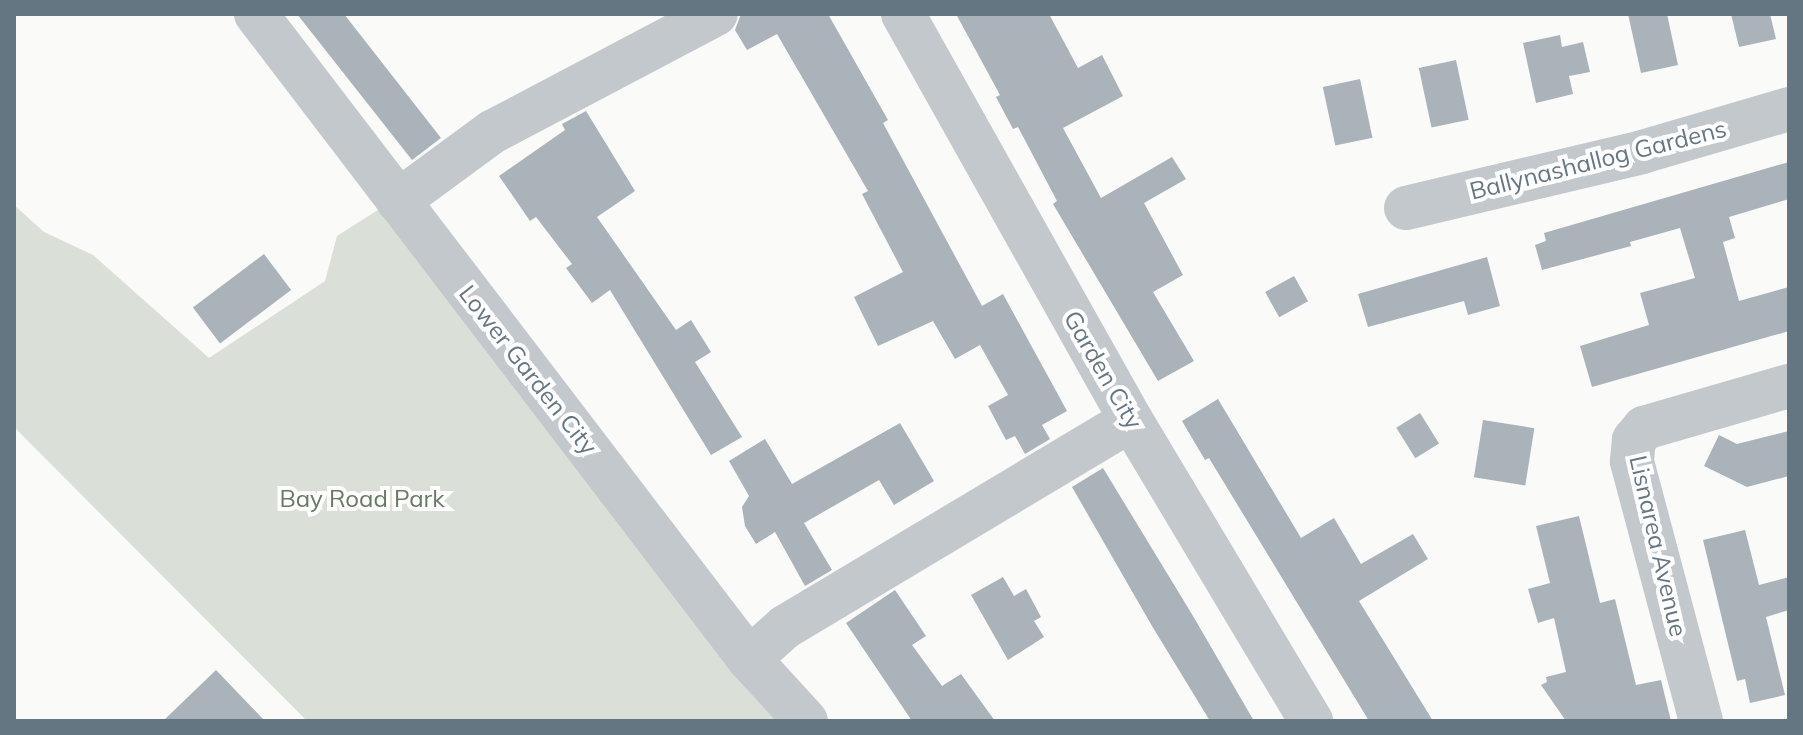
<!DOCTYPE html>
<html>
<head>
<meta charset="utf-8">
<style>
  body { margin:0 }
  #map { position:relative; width:1803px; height:735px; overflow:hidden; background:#fafaf8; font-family:Mulish,sans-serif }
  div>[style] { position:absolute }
  .green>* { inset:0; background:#dadfd7 }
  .building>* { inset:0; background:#aab3b9; transform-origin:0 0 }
  .minor>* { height:44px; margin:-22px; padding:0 22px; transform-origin:22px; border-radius:22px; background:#c3c8cc }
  span { translate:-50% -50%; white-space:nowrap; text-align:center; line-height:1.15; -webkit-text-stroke:8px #fff; paint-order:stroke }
  .street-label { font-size:24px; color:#657683 }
  .park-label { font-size:24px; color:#687a64 }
  .frame { position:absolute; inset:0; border:16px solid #657683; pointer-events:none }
</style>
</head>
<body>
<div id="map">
  <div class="green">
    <i style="clip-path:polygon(14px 205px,44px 232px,93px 255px,209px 358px,325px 281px,337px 236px,381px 208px,790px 721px,307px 721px,14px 427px)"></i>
  </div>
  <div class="building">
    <i style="clip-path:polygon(297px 14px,344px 14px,441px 138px,412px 160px)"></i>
    <i style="clip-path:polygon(741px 14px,828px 14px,888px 120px,883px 123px,982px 306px,1003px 294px,1067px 411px,1042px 425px,1050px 439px,1025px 454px,1015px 436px,1006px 440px,988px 406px,1008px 395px,980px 345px,955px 359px,933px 321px,878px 346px,854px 297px,903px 272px,862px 194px,868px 191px,777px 34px,747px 50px,735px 30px)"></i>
    <i style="clip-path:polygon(956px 14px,1049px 14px,1078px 68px,1102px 55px,1123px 96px,1063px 128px,1101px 198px,1172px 157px,1186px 179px,1144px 203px,1183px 275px,1153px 292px,1194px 361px,1158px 381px,1053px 204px,1057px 201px,1018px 127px,1013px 129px,996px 97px,1000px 95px)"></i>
    <i style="clip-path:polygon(1628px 14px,1667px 14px,1678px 65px,1641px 73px)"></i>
    <i style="clip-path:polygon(1731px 14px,1770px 14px,1776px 39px,1739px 47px)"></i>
    <i style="clip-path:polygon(1560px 35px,1562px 47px,1583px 42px,1590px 72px,1569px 76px,1573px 94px,1536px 103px,1523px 43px)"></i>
    <i style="left:1456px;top:60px;width:61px;height:38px;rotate:78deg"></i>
    <i style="left:1360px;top:79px;width:60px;height:38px;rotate:78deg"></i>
    <i style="clip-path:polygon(586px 111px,635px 191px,597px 217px,676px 330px,691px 320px,711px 352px,695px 362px,742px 437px,711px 455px,610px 290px,592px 303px,566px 268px,572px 264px,536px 217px,530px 221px,499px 176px,565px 130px,562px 124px)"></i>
    <i style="clip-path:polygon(1789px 162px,1789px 199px,1729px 217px,1735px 238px,1723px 242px,1739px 301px,1789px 287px,1789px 331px,1592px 387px,1580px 346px,1649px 325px,1640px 293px,1695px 278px,1680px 228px,1630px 242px,1631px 246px,1542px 270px,1535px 245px,1546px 241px,1544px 233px)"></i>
    <i style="left:264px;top:254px;width:45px;height:89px;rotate:53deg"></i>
    <i style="clip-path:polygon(1487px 257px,1500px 306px,1468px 315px,1464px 301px,1368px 327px,1358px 294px)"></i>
    <i style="left:1294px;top:276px;width:29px;height:33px;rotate:61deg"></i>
    <i style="clip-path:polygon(1218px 399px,1301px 538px,1334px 518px,1361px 564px,1413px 534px,1428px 559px,1359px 601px,1433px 721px,1369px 721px,1209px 458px,1205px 460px,1182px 421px)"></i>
    <i style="left:1420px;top:413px;width:36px;height:28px;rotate:58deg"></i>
    <i style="left:1483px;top:420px;width:52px;height:58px;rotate:9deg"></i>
    <i style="clip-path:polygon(900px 423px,934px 481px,894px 505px,879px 480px,804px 523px,832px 570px,805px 586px,775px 532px,756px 544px,745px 526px,742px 507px,749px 496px,729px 461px,765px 439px,792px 484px)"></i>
    <i style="clip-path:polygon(1789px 431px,1789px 476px,1747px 487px,1704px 466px,1719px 435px,1737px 444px)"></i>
    <i style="clip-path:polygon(1103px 468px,1193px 616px,1254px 721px,1210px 721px,1152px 626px,1072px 487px)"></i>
    <i style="clip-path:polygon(1579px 516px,1600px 603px,1615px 599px,1636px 685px,1661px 680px,1671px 721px,1566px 721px,1541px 685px,1547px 682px,1546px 677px,1566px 672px,1554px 618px,1538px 623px,1528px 589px,1550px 583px,1536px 526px)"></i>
    <i style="clip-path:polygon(1745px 530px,1759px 585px,1789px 577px,1789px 610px,1766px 617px,1785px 695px,1750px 703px,1745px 679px,1737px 681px,1703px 540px)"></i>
    <i style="clip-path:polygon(1003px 577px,1014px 596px,1026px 589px,1041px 617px,1034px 621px,1044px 637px,1008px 660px,971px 595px)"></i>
    <i style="clip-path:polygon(895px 590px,926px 636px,912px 645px,942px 686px,961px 674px,995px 721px,912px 721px,846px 623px)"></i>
    <i style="clip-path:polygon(216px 670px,265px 721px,163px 721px)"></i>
  </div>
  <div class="minor">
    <i style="left:256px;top:14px;width:812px;rotate:52.61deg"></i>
    <i style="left:749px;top:659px;width:84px;rotate:47.4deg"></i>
    <i style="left:903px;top:14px;width:466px;rotate:60.7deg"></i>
    <i style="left:1131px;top:420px;width:351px;rotate:59.1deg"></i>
    <i style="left:398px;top:201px;width:117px;rotate:-36.3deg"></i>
    <i style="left:492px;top:132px;width:253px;rotate:-27.8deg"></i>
    <i style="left:1406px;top:208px;width:243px;rotate:-13.3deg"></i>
    <i style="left:1642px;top:152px;width:153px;rotate:-16.3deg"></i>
    <i style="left:749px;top:659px;width:48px;rotate:-41.6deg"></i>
    <i style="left:785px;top:627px;width:403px;rotate:-30.9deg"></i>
    <i style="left:1701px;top:721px;width:269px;rotate:-104.9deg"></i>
    <i style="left:1632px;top:461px;width:21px;rotate:-85deg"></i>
    <i style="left:1634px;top:440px;width:16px;rotate:-50deg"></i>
    <i style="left:1644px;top:428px;width:151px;rotate:-16.2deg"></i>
  </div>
  <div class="street-label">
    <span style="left:1598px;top:160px;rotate:-14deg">Ballynashallog Gardens</span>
    <span style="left:528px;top:370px;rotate:52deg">Lower Garden City</span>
    <span style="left:1103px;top:370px;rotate:60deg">Garden City</span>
    <span style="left:1658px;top:546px;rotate:77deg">Lisnarea Avenue</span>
  </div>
  <div class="park-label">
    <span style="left:362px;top:499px">Bay Road Park</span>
  </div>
  <div class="frame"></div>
</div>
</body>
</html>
